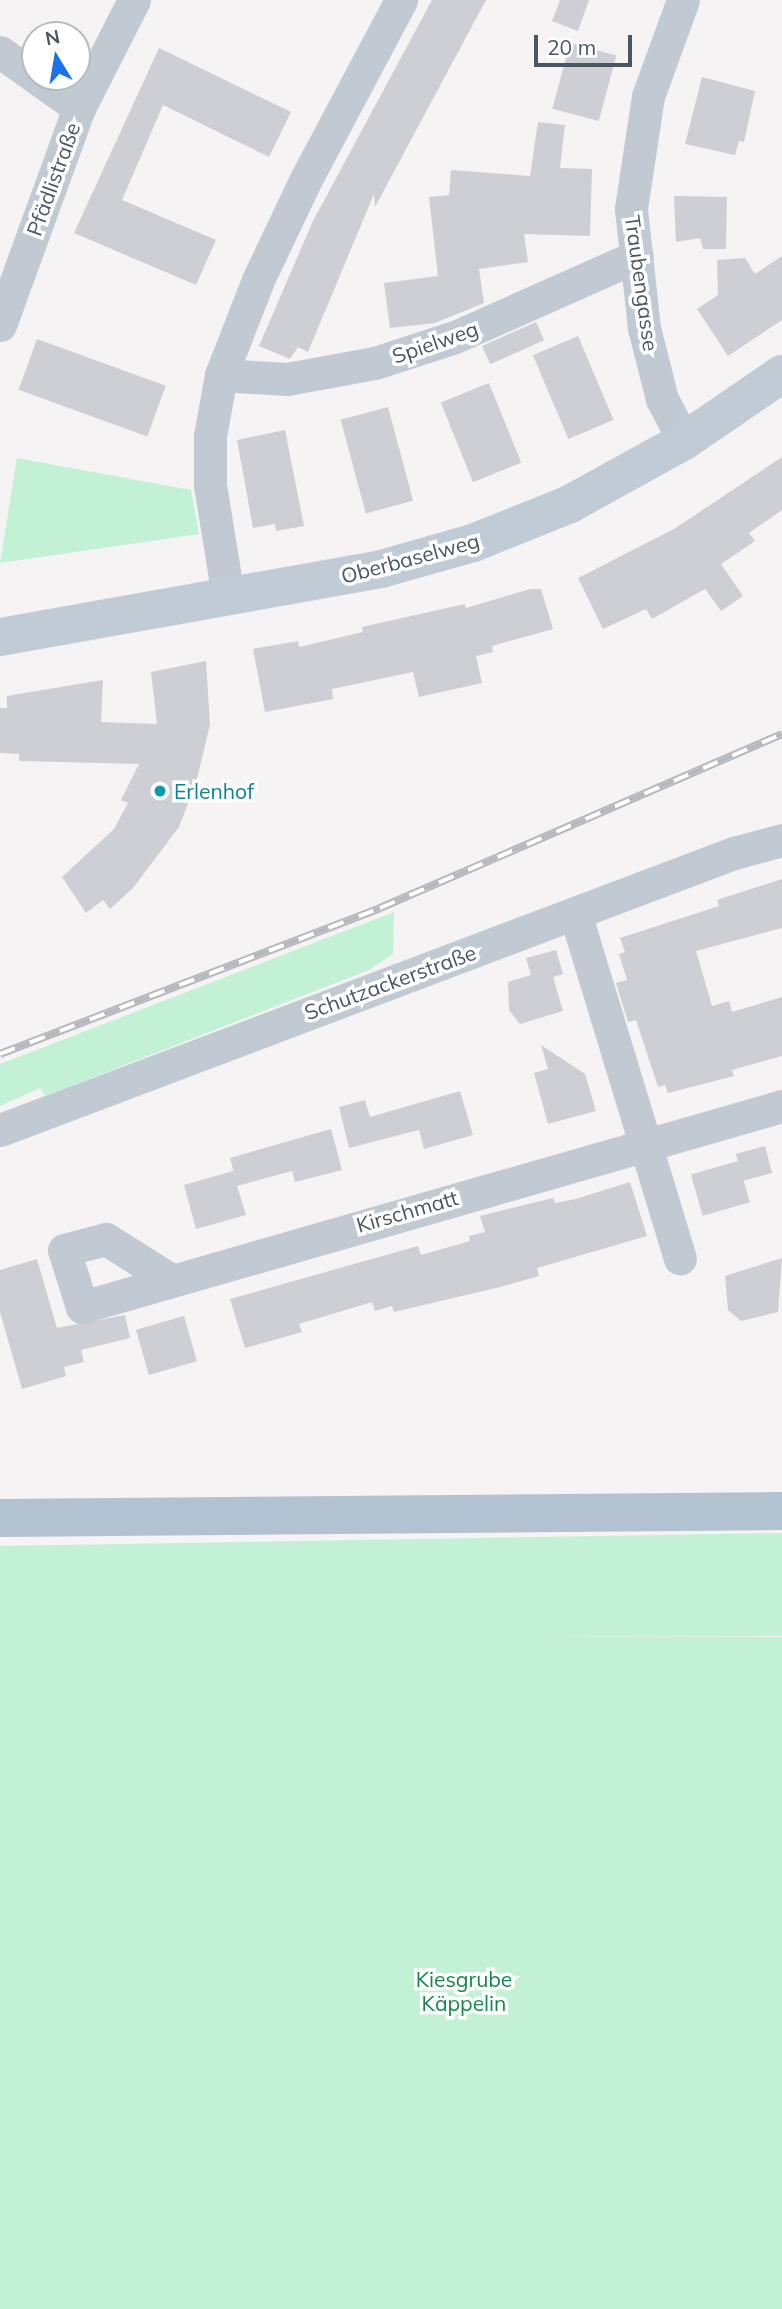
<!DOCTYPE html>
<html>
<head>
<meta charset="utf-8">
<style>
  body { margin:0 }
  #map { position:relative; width:782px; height:2309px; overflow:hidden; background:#f5f3f3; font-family:Mulish,sans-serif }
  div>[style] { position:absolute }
  .green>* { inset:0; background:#c3f1d5 }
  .building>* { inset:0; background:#cdcfd5; transform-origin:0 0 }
  .street>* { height:33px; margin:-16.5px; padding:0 16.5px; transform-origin:16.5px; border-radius:16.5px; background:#c1cad2 }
  .secondary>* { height:38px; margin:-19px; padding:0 19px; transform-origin:19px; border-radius:19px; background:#c1cbd6 }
  .primary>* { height:38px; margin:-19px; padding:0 19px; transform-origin:19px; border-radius:19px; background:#b3c2d1 }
  .rail>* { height:8px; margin-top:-4px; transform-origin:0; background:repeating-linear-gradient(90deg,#fff 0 16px,#b5b8bd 0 32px); box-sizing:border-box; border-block:2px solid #b5b8bd }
  .dots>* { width:19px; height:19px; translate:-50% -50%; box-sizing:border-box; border:4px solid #fff; border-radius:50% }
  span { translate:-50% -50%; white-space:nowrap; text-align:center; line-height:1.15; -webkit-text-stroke:7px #fff; paint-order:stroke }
  .street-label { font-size:21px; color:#4a5661 }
  .culture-label { font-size:21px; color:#0d838f }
  .left { translate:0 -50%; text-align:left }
  .park-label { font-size:21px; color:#17864f }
  .north { position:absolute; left:21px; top:21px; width:70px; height:70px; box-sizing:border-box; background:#fff; border:2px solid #b7bbc0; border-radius:50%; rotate:349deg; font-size:19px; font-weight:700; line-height:28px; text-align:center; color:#4a5661 }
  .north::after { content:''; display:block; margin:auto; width:24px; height:32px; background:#1a73e8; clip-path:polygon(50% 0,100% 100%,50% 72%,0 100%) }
  .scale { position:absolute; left:534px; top:35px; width:98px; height:32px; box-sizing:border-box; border:4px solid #4a5661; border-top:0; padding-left:9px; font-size:21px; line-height:24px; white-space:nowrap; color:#4a5661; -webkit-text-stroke:5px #fff; paint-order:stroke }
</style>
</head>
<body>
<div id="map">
  <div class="green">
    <i style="clip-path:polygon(17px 458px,191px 490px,199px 534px,0 563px)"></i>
    <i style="clip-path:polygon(394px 912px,393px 954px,369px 970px,45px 1096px,40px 1088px,0 1106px,0 1064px)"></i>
    <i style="clip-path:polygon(782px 1533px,782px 1636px,534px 1636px,782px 1637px,782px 2309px,0 2309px,0 1546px)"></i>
  </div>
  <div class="building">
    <i style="clip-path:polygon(432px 0,486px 0,375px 207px,374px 194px,308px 352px,298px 347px,290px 359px,259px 346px,313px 221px)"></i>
    <i style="clip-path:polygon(560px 0,589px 0,578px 31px,552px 21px)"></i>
    <i style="left:570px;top:43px;width:48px;height:68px;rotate:15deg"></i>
    <i style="clip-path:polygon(159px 48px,291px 112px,269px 157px,163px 105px,122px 200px,216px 240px,196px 285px,74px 233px)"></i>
    <i style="clip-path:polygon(702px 77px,755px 91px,744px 142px,739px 141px,735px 155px,685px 144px)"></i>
    <i style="clip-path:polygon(538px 122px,565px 125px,560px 168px,592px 169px,590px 236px,524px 234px,528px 262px,479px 269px,484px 303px,435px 323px,390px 328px,384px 283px,438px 276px,429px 197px,449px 195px,451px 170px,530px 176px)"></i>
    <i style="clip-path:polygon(674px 196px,727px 197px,726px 249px,703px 249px,700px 238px,676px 242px)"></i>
    <i style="clip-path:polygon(782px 256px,782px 320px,728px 356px,697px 309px,718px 295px,717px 260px,745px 258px,755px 274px)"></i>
    <i style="left:536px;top:322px;width:20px;height:59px;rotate:66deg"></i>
    <i style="left:578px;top:336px;width:91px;height:49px;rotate:67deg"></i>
    <i style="left:37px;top:339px;width:137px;height:54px;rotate:20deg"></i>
    <i style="left:489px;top:383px;width:86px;height:52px;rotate:68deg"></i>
    <i style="left:388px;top:407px;width:97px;height:49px;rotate:75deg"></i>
    <i style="clip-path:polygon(285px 430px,304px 526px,276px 531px,275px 524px,253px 528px,237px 440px)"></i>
    <i style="clip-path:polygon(782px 457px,782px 510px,749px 533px,755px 541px,721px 564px,743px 596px,721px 611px,705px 589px,652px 619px,646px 609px,603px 629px,578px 578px,674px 529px)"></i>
    <i style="clip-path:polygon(530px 589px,541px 589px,553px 629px,492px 646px,493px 652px,476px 656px,482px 683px,419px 697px,413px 672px,332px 689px,333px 699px,265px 712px,253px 649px,298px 641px,299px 647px,363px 632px,362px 627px,465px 604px,466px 608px)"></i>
    <i style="clip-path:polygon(206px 661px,210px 724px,196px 783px,179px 827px,133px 888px,110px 909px,103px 900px,86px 913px,62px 877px,114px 829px,128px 803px,121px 800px,139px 764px,19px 761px,19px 754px,0 753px,0 708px,7px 708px,7px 696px,103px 680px,101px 722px,157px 724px,151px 672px)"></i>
    <i style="clip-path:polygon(782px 879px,782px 928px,696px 951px,712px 1006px,729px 1001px,732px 1012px,782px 997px,782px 1056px,732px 1070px,734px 1076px,668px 1093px,665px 1085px,658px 1087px,636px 1020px,628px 1022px,616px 983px,627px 980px,619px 954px,625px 952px,620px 938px,719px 906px,717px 900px)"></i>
    <i style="clip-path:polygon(556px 950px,563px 974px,553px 977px,563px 1011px,520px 1024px,509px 1010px,508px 982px,531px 975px,526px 958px)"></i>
    <i style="clip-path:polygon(541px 1045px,585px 1074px,596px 1111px,548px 1124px,534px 1073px,548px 1069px)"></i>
    <i style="clip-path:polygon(460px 1091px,473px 1135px,424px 1149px,419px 1130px,349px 1148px,339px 1107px,365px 1100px,370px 1117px)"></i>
    <i style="clip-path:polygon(331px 1129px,342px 1170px,295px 1182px,292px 1171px,237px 1186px,246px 1215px,196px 1229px,184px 1185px,233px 1171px,235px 1177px,230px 1158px)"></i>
    <i style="left:765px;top:1146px;width:28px;height:30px;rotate:75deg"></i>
    <i style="left:738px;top:1161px;width:43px;height:49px;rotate:74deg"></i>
    <i style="clip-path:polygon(630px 1182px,647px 1236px,537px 1268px,539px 1276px,500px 1287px,394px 1312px,392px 1306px,375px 1311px,372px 1302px,299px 1324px,302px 1332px,245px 1348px,230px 1299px,418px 1246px,421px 1255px,470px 1241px,469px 1236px,485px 1232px,480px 1216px,553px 1198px,555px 1203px,576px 1199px)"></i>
    <i style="clip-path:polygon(782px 1258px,778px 1312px,741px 1321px,728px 1310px,725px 1276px)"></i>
    <i style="clip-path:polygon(37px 1259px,57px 1328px,125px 1315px,130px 1338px,81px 1350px,84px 1362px,64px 1367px,66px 1376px,22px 1389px,0 1312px,0 1270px)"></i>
    <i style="left:184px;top:1316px;width:47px;height:50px;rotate:74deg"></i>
  </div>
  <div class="street">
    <i style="left:683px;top:0;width:102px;rotate:110deg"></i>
    <i style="left:648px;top:96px;width:114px;rotate:98.6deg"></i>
    <i style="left:631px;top:209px;width:120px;rotate:83.8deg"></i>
    <i style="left:644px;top:328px;width:73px;rotate:75.8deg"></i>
    <i style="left:662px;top:399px;width:47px;rotate:62.4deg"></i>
    <i style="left:0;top:52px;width:97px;rotate:35.3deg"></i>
    <i style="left:0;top:325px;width:231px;rotate:-70deg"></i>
    <i style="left:79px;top:108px;width:121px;rotate:-63deg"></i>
    <i style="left:221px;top:375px;width:66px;rotate:3.5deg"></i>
    <i style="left:287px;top:379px;width:89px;rotate:-10.3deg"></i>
    <i style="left:375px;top:363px;width:84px;rotate:-18deg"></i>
    <i style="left:455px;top:337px;width:199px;rotate:-24deg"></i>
    <i style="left:228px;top:596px;width:112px;rotate:-99.2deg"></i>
    <i style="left:210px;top:485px;width:49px;rotate:-90deg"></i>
    <i style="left:210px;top:436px;width:62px;rotate:-79.8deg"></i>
    <i style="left:221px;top:375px;width:102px;rotate:-68.7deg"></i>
    <i style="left:258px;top:280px;width:112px;rotate:-64.6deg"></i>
    <i style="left:306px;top:179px;width:203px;rotate:-62deg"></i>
    <i style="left:575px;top:913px;width:361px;rotate:73.1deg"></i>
    <i style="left:0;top:1130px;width:785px;rotate:-20.68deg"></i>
    <i style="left:734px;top:853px;width:50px;rotate:-15.2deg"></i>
    <i style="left:171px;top:1280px;width:77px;rotate:-147.8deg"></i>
    <i style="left:106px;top:1239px;width:43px;rotate:165.3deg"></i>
    <i style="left:64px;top:1250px;width:60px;rotate:72.5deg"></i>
    <i style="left:82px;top:1307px;width:728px;rotate:-16.02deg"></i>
  </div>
  <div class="secondary">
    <i style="left:0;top:637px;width:387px;rotate:-10.1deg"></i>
    <i style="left:381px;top:569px;width:96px;rotate:-15.8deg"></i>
    <i style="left:473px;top:543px;width:105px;rotate:-21.9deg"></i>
    <i style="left:570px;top:504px;width:130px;rotate:-28.9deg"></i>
    <i style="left:684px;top:441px;width:119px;rotate:-34.4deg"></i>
  </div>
  <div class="primary">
    <i style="left:0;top:1518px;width:782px;rotate:-0.51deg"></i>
  </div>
  <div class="rail">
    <i style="left:0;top:1054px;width:407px;rotate:-21deg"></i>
    <i style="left:380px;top:908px;width:438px;rotate:-23.4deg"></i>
  </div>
  <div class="dots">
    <i style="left:160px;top:791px;background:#0f9aa8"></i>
  </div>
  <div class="street-label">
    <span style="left:53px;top:179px;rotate:-70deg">Pfädlistraße</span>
    <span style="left:642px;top:283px;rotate:82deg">Traubengasse</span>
    <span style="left:435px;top:342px;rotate:-19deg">Spielweg</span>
    <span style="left:410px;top:558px;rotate:-15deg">Oberbaselweg</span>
    <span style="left:390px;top:982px;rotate:-20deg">Schutzackerstraße</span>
    <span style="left:407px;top:1211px;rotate:-16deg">Kirschmatt</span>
  </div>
  <div class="culture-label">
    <span class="left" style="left:174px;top:791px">Erlenhof</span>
  </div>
  <div class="park-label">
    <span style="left:464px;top:1991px">Kiesgrube<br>Käppelin</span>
  </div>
  <div class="north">N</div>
  <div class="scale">20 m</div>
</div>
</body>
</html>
